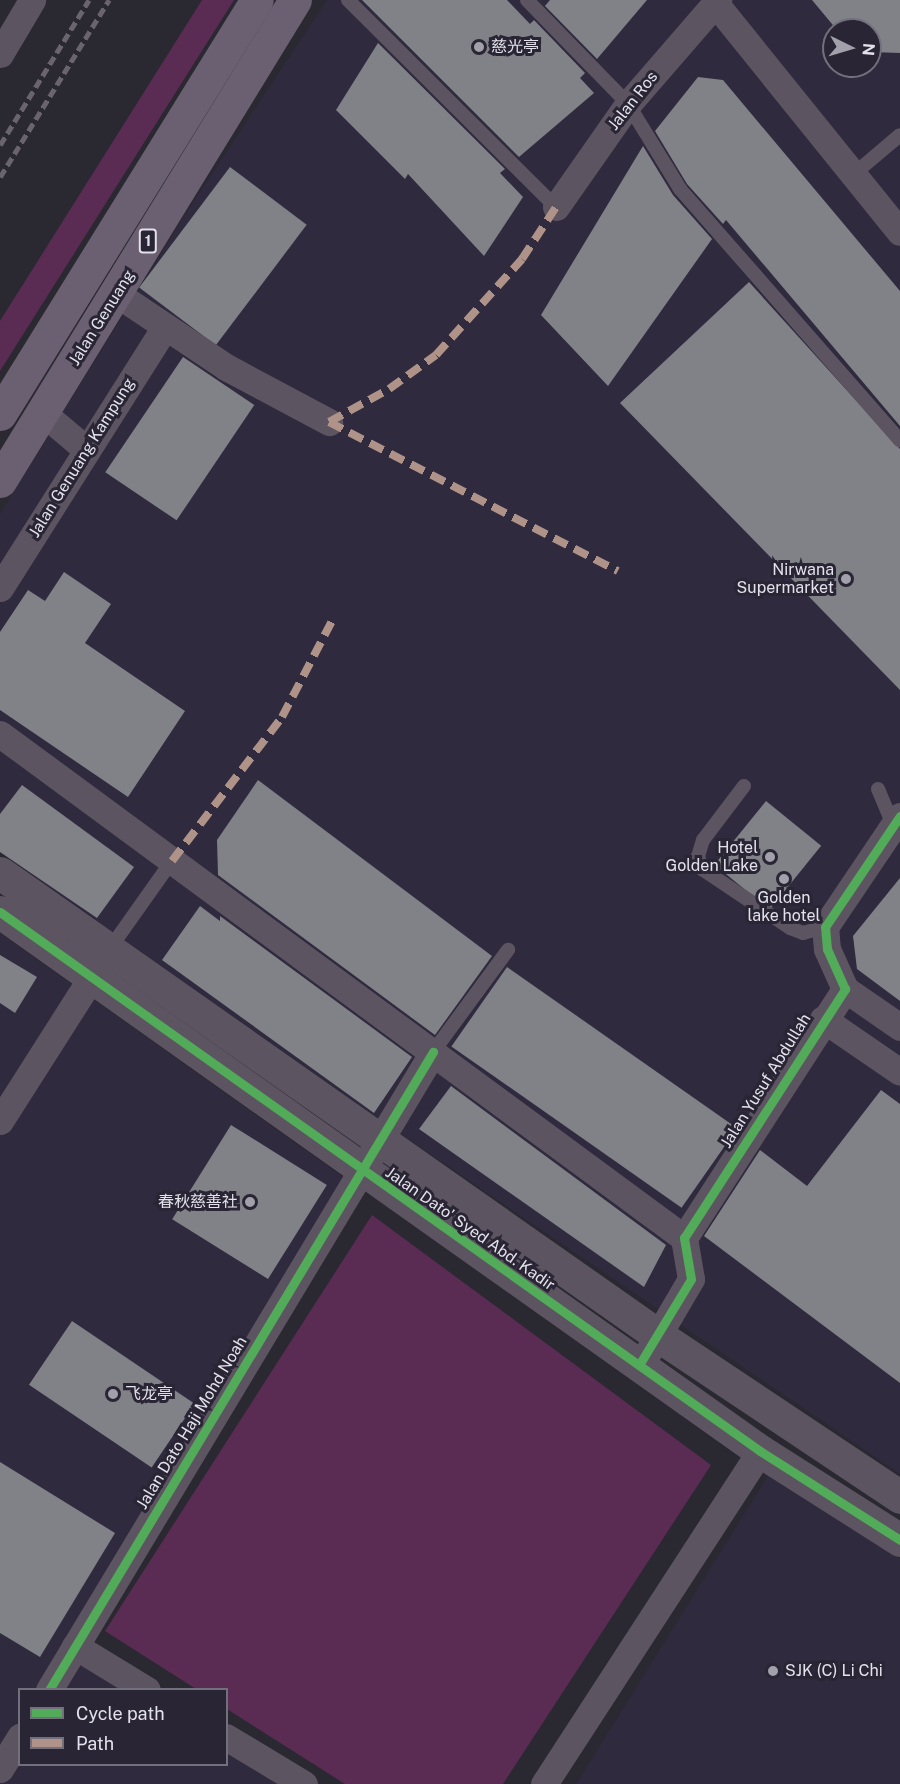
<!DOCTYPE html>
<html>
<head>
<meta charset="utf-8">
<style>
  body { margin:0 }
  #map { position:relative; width:900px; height:1784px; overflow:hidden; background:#2a2830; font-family:"Public Sans","Noto Sans SC",sans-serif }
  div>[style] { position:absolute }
  .built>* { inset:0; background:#2f2a3d }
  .green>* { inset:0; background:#5b2c53 }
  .building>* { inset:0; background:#818188; transform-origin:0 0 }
  .service>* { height:14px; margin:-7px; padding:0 7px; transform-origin:7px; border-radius:7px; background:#5d5462 }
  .minor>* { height:27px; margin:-13.5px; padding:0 13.5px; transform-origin:13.5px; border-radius:13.5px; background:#5d5462 }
  .tertiary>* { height:33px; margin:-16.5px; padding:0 16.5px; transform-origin:16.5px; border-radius:16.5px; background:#5d5462 }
  .trunk>* { height:33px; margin:-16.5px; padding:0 16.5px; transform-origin:16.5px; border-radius:16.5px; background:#6b5f72 }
  .rail>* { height:4.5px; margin-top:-2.25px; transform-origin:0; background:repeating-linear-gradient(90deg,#6a646e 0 9px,transparent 0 13.5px) }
  .quiet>* { height:8px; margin-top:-4px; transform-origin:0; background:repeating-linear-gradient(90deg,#af9288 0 15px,transparent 0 23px) }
  .cycleway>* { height:9px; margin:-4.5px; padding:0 4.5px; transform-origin:4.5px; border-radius:4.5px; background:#51ab58 }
  .dots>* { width:16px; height:16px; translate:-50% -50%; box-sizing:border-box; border:3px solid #292534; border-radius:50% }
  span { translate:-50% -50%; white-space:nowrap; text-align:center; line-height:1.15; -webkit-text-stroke:6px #292534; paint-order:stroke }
  .shield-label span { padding:2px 4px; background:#292534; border:2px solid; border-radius:4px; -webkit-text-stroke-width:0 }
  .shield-label { font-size:15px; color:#e3e1eb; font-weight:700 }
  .poi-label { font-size:16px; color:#e3e1eb }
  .left { translate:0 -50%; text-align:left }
  .right { translate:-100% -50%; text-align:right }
  .street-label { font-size:16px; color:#e3e1eb }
  .legend { position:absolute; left:18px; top:1688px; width:210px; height:78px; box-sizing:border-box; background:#292534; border:2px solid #73707d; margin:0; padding:8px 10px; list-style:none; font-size:18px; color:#e3e1eb }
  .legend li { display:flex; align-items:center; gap:12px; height:30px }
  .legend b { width:30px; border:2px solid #73707d }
  .north { position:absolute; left:822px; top:18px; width:60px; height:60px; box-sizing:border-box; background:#292534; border:2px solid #73707d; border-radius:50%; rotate:95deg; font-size:16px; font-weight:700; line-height:24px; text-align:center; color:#e3e1eb }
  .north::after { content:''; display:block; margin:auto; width:21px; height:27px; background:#a2a0aa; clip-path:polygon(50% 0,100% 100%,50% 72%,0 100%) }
</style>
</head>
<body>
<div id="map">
  <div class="built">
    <i style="clip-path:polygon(evenodd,327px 0,900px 0,900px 1474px,396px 1131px,0 853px,0 514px,188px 210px,327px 0,834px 30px,870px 30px,870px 66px,834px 66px,834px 30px)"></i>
    <i style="clip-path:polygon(0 933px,346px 1179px,62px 1649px,129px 1689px,20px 1690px,20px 1764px,226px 1764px,227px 1749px,285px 1784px,0 1784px)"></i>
    <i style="clip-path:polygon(768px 1476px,900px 1559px,900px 1784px,576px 1784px)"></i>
  </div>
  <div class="green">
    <i style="clip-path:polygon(202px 0,234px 0,0 371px,0 321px)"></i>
    <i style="clip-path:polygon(372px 1215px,711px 1465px,503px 1784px,345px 1784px,227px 1709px,226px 1690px,196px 1689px,105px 1631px)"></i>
  </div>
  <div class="building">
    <i style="clip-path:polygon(362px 0,507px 0,530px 24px,534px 20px,585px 73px,580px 78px,594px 93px,519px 157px)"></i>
    <i style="clip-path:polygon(550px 0,647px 0,597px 59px,545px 6px)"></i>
    <i style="clip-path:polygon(812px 0,900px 0,900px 53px,870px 52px,870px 30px,837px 30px)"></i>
    <i style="clip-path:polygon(378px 43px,505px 169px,500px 173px,523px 197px,484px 256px,408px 174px,405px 179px,336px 110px)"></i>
    <i style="clip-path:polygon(698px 77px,723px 80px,900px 291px,900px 426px,726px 220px,723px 224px,687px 184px,655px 131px)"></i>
    <i style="clip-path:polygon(643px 146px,673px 195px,712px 239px,608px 386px,541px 315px)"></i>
    <i style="left:230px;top:167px;width:96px;height:151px;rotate:37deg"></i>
    <i style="clip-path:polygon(749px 282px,900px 449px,900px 690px,620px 403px)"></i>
    <i style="left:183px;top:357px;width:86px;height:139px;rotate:34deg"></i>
    <i style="clip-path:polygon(64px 572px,111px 604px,85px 643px,185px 711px,128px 797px,0 710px,0 632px,28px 590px,45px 601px)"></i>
    <i style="clip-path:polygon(258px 780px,492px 956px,435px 1035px,218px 875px,217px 840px)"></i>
    <i style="clip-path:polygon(22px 785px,134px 867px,97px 918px,0 852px,0 814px)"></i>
    <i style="left:766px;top:801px;width:71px;height:82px;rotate:39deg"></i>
    <i style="clip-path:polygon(900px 878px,900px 1001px,857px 969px,853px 936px)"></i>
    <i style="clip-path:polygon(200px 906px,220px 921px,220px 916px,412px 1057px,374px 1113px,162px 960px)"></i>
    <i style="clip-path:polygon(0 955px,37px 977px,15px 1013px,0 1003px)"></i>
    <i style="left:507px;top:967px;width:281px;height:97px;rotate:35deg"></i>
    <i style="clip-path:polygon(451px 1086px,666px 1245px,644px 1287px,419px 1129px)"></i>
    <i style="clip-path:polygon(881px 1090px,900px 1104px,900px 1383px,704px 1236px,760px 1150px,807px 1186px)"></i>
    <i style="left:231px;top:1125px;width:113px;height:111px;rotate:32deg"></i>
    <i style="left:72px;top:1321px;width:148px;height:77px;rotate:34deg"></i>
    <i style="clip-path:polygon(0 1462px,115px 1533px,40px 1657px,0 1633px)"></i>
  </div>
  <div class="service">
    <i style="left:348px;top:0;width:293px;rotate:44.9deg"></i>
    <i style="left:527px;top:0;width:145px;rotate:45.8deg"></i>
    <i style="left:628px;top:104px;width:100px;rotate:58.5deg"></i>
    <i style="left:680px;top:189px;width:334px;rotate:48.8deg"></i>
    <i style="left:854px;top:174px;width:60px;rotate:-40.3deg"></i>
    <i style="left:744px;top:786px;width:68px;rotate:127.2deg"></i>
    <i style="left:703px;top:840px;width:17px;rotate:107deg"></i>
    <i style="left:698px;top:856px;width:14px;rotate:73deg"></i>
    <i style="left:702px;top:869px;width:106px;rotate:33.8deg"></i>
    <i style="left:790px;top:928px;width:14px;rotate:21deg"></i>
    <i style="left:803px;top:933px;width:23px;rotate:-15deg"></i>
    <i style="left:878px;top:789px;width:41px;rotate:67.2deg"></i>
    <i style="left:111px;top:947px;width:105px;rotate:-54.7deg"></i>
    <i style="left:433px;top:1052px;width:127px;rotate:-53.7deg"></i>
  </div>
  <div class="minor">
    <i style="left:715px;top:3px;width:294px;rotate:51.1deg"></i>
    <i style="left:0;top:54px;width:63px;rotate:-59.3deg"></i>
    <i style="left:556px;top:207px;width:126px;rotate:-55deg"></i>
    <i style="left:628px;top:104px;width:138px;rotate:-49.1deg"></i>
    <i style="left:117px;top:294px;width:131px;rotate:33.8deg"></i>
    <i style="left:226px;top:367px;width:117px;rotate:28.1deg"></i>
    <i style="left:43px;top:413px;width:57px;rotate:40.1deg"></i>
    <i style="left:0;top:588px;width:309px;rotate:-57.7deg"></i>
    <i style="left:0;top:734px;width:850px;rotate:36.38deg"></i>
    <i style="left:845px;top:989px;width:67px;rotate:34.6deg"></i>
    <i style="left:823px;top:1019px;width:93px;rotate:34.5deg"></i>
    <i style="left:0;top:1121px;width:190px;rotate:-57.5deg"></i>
    <i style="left:647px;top:1354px;width:87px;rotate:-59.6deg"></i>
    <i style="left:691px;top:1279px;width:42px;rotate:-99.7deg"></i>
    <i style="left:684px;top:1238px;width:297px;rotate:-57.1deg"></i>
    <i style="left:845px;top:989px;width:44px;rotate:-114.2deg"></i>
    <i style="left:827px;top:949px;width:22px;rotate:-95deg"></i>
    <i style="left:825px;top:927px;width:134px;rotate:-56deg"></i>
    <i style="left:75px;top:1646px;width:84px;rotate:31.4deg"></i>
    <i style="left:49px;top:1690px;width:745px;rotate:-58.96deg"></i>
    <i style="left:226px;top:1737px;width:91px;rotate:31.1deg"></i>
    <i style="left:0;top:1769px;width:38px;rotate:-58deg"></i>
    <i style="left:544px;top:1784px;width:397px;rotate:-57deg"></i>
  </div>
  <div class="tertiary">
    <i style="left:0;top:873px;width:805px;rotate:35.09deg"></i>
    <i style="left:659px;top:1336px;width:290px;rotate:33.7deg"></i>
    <i style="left:0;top:912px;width:932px;rotate:35.34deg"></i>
    <i style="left:760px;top:1451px;width:166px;rotate:32.4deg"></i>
  </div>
  <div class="trunk">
    <i style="left:0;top:414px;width:487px;rotate:-58.2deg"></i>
    <i style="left:0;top:481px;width:564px;rotate:-58.48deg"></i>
  </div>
  <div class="rail">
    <i style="left:0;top:145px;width:170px;rotate:-58.5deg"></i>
    <i style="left:0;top:177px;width:208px;rotate:-58.4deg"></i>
  </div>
  <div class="quiet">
    <i style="left:329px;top:422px;width:325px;rotate:27.3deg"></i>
    <i style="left:329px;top:422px;width:68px;rotate:-28.8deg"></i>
    <i style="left:389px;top:389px;width:58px;rotate:-35.9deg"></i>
    <i style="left:436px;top:355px;width:129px;rotate:-48.1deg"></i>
    <i style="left:522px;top:259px;width:62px;rotate:-56.8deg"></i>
    <i style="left:172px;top:861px;width:181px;rotate:-52.6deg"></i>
    <i style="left:282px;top:717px;width:110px;rotate:-62.5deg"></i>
  </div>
  <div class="cycleway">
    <i style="left:0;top:912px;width:932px;rotate:35.34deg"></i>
    <i style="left:760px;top:1451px;width:166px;rotate:32.4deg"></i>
    <i style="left:639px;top:1365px;width:100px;rotate:-58.8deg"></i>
    <i style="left:691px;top:1279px;width:42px;rotate:-99.7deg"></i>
    <i style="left:684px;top:1238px;width:297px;rotate:-57.1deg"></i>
    <i style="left:845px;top:989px;width:44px;rotate:-114.2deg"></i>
    <i style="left:827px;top:949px;width:22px;rotate:-95deg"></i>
    <i style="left:825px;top:927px;width:134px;rotate:-56deg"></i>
    <i style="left:49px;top:1690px;width:745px;rotate:-58.96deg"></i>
  </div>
  <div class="dots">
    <i style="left:479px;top:47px;background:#a2a0aa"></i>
    <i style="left:846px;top:579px;background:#a2a0aa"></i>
    <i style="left:770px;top:857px;background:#a2a0aa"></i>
    <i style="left:784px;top:879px;background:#a2a0aa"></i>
    <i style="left:250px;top:1202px;background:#a2a0aa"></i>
    <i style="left:113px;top:1394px;background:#a2a0aa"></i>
    <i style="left:773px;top:1671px;background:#a2a0aa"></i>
  </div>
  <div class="shield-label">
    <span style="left:148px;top:241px">1</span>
  </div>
  <div class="poi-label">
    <span class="left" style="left:491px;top:47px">慈光亭</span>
    <span class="right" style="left:834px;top:579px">Nirwana<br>Supermarket</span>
    <span class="right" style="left:758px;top:857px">Hotel<br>Golden Lake</span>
    <span style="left:784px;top:907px">Golden<br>lake hotel</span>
    <span class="right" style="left:238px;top:1202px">春秋慈善社</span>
    <span class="left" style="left:125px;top:1394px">飞龙亭</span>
    <span class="left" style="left:785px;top:1671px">SJK (C) Li Chi</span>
  </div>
  <div class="street-label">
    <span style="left:633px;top:101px;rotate:-52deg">Jalan Ros</span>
    <span style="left:102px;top:318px;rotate:-58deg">Jalan Genuang</span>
    <span style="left:82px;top:458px;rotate:-58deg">Jalan Genuang Kampung</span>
    <span style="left:766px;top:1081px;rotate:-58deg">Jalan Yusuf Abdullah</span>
    <span style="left:470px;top:1229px;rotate:35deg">Jalan Dato' Syed Abd. Kadir</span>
    <span style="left:192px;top:1423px;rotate:-59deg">Jalan Dato Haji Mohd Noah</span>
  </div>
  <ul class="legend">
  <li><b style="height:8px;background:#51ab58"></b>Cycle path</li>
  <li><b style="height:8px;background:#af9288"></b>Path</li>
  </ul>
  <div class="north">N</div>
</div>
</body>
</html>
